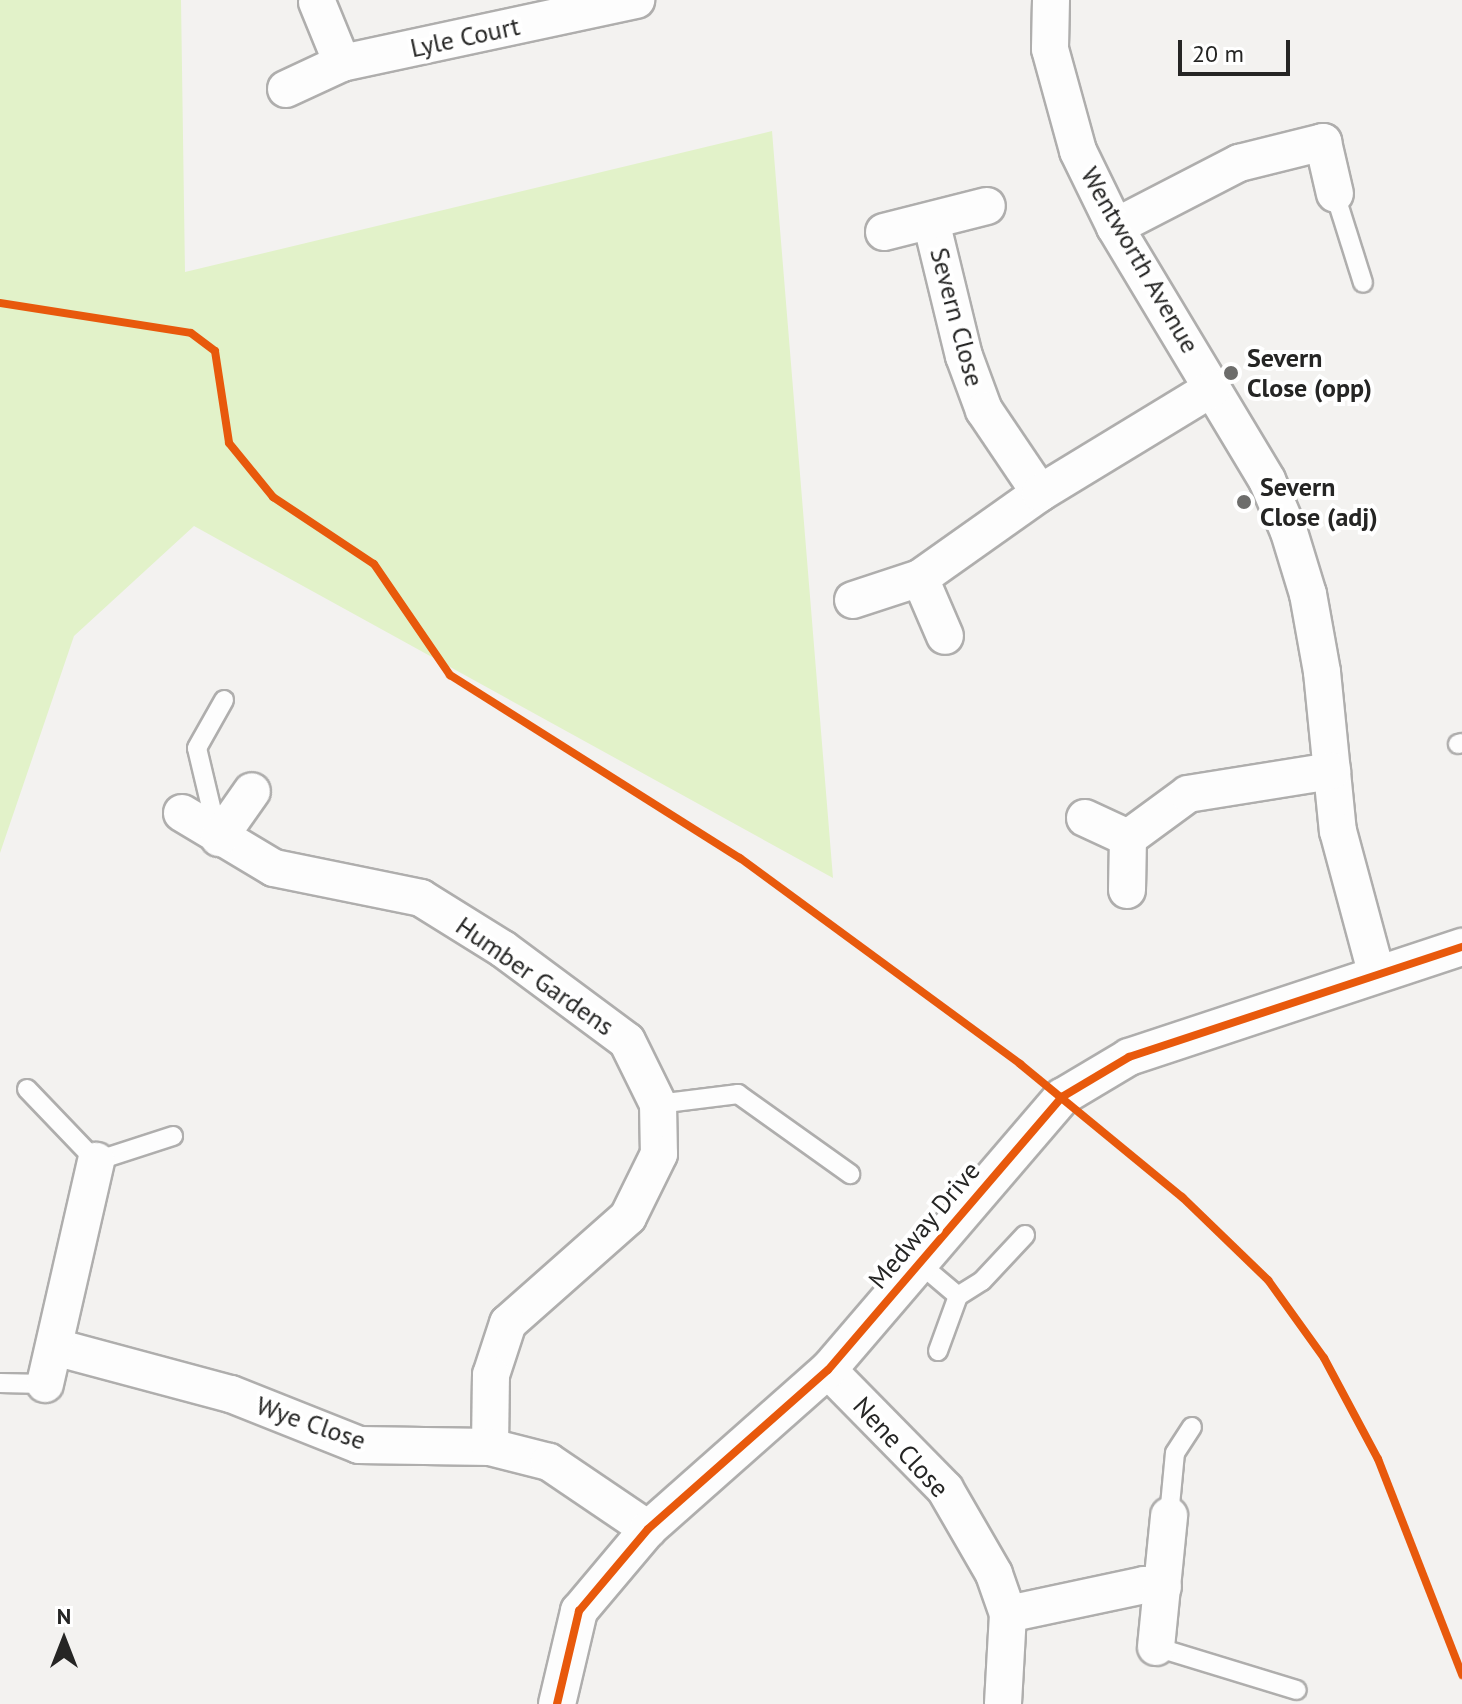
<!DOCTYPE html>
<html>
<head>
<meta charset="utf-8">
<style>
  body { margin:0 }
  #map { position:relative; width:1462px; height:1704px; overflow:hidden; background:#f3f2f0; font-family:"PT Sans",sans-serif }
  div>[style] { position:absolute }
  .green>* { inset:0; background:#e2f2c9 }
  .roads { filter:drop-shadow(2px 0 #afaead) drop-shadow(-2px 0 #afaead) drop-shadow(0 2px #afaead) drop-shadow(0 -2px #afaead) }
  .service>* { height:18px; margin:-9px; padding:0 9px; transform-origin:9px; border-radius:9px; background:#fdfdfd }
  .minor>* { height:36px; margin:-18px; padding:0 18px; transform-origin:18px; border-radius:18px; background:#fdfdfd }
  .cycleway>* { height:8px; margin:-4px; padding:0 4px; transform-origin:4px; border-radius:4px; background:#e8590c }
  .dots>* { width:22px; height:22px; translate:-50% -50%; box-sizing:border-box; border:4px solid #fff; border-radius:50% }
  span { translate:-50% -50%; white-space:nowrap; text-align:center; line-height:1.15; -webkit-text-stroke:8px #fff; paint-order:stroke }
  .street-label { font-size:26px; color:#252524 }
  .poi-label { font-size:26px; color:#252524; font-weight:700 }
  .left { translate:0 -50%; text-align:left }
  .north { position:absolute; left:24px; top:1600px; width:80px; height:80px; -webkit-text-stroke:6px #fff; paint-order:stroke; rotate:0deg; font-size:22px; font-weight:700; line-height:32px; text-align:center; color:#252524 }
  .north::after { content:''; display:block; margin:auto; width:28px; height:36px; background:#252524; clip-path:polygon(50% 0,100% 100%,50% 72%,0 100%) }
  .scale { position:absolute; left:1178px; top:40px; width:112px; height:36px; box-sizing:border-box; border:4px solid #252524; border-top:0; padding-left:10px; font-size:24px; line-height:28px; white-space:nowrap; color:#252524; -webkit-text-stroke:6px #fff; paint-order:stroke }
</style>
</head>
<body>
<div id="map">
  <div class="green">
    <i style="clip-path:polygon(0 0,181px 0,185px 272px,772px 131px,833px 878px,194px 526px,74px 636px,0 853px)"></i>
  </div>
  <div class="roads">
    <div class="service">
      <i style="left:1335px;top:194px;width:93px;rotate:72.5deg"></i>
      <i style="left:1458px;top:744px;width:4px;rotate:-14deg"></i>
      <i style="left:217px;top:832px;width:86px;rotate:-103.4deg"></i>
      <i style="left:197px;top:748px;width:55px;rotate:-60.6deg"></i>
      <i style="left:27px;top:1089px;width:100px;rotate:46.2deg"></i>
      <i style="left:96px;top:1161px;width:81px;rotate:-18deg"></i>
      <i style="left:658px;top:1104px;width:81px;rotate:-7.1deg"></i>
      <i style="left:738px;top:1094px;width:138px;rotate:35.5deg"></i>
      <i style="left:919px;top:1263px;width:51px;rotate:40.2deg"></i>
      <i style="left:938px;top:1351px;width:59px;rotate:-70deg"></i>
      <i style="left:958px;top:1296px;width:28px;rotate:-32deg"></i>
      <i style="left:982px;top:1281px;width:63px;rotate:-46.9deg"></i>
      <i style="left:0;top:1383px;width:45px;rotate:1.3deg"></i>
      <i style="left:1169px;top:1516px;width:63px;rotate:-84.6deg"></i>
      <i style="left:1175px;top:1453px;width:31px;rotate:-57deg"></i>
      <i style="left:1156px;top:1647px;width:147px;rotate:17deg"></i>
    </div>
    <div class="minor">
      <i style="left:1051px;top:0;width:49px;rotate:91.2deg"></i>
      <i style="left:1050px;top:49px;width:106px;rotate:74.6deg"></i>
      <i style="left:1078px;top:151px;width:85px;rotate:64deg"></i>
      <i style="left:1115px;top:227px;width:295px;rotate:59deg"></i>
      <i style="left:1267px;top:480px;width:56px;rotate:67.1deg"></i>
      <i style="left:1289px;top:532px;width:65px;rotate:73deg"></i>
      <i style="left:1308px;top:594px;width:79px;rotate:79.8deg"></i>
      <i style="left:1322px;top:672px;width:160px;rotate:84.3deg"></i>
      <i style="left:1338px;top:831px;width:146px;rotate:74.9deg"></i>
      <i style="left:317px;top:2px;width:66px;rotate:67.7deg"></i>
      <i style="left:286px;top:89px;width:62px;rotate:-24.9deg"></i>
      <i style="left:342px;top:63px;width:301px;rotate:-12.1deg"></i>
      <i style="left:931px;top:221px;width:139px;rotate:76.3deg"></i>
      <i style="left:964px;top:356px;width:58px;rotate:69.7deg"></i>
      <i style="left:984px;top:410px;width:100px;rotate:56deg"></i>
      <i style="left:1115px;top:227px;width:140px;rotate:-27.3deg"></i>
      <i style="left:1239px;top:163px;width:87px;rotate:-14deg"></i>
      <i style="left:1323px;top:142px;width:53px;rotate:77deg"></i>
      <i style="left:884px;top:232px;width:106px;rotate:-14.2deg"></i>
      <i style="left:920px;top:578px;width:63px;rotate:66.7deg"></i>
      <i style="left:853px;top:600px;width:71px;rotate:-18.2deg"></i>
      <i style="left:920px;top:578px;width:147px;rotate:-35.3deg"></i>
      <i style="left:1040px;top:493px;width:202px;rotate:-31.3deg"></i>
      <i style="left:182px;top:813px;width:107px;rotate:30.9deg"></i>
      <i style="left:274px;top:868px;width:150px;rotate:11.5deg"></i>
      <i style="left:421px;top:898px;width:97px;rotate:31.9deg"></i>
      <i style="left:503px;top:949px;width:154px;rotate:36.6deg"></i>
      <i style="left:627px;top:1041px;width:70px;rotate:63.8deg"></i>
      <i style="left:658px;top:1104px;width:50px;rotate:88.9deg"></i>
      <i style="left:659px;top:1154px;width:70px;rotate:116.2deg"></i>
      <i style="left:628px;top:1217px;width:160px;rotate:138.5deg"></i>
      <i style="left:508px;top:1323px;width:55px;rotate:108.1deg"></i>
      <i style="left:491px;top:1375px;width:72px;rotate:90.8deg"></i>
      <i style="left:1085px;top:818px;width:47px;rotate:24.9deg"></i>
      <i style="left:219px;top:838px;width:57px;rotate:-54.9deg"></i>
      <i style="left:1127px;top:890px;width:52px;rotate:-88.9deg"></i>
      <i style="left:1128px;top:838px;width:74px;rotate:-36.3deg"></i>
      <i style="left:1188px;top:794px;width:146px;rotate:-9.1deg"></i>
      <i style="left:55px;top:1347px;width:182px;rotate:15deg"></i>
      <i style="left:231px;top:1394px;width:138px;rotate:21.7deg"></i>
      <i style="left:359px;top:1445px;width:131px;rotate:0.9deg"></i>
      <i style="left:490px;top:1447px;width:61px;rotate:14.3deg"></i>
      <i style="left:549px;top:1462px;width:120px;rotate:34.1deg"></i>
      <i style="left:828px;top:1370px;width:167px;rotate:45.5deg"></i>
      <i style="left:945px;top:1489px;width:98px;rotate:60deg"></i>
      <i style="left:994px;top:1574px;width:42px;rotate:70.7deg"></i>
      <i style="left:1008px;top:1614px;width:90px;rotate:93.2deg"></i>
      <i style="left:45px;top:1384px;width:229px;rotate:-77.1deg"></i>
      <i style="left:1008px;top:1614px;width:139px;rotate:-12deg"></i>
      <i style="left:1144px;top:1585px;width:19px;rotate:6deg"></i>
      <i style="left:1156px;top:1647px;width:132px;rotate:-84.3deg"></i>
      <i style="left:557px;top:1704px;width:96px;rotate:-76.7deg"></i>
      <i style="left:579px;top:1611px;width:107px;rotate:-49.9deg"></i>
      <i style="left:648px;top:1529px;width:240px;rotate:-41.5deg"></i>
      <i style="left:828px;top:1370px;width:360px;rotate:-49.4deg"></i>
      <i style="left:1062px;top:1097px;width:78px;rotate:-30.8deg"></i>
      <i style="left:1129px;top:1057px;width:351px;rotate:-18.3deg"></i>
    </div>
  </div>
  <div class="cycleway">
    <i style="left:0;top:303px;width:193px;rotate:8.9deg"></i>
    <i style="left:191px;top:333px;width:30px;rotate:37deg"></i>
    <i style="left:215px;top:351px;width:93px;rotate:81.3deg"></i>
    <i style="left:229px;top:443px;width:70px;rotate:50.8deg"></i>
    <i style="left:273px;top:497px;width:121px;rotate:33.6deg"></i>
    <i style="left:374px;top:564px;width:135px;rotate:55.6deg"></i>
    <i style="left:450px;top:675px;width:343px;rotate:32.3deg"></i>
    <i style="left:740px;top:858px;width:348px;rotate:36.3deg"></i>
    <i style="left:1020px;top:1064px;width:210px;rotate:39.4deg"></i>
    <i style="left:1182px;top:1197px;width:120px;rotate:44deg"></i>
    <i style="left:1268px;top:1280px;width:96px;rotate:54.3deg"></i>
    <i style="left:1324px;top:1358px;width:115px;rotate:61.9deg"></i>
    <i style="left:1378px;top:1459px;width:232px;rotate:68.7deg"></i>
    <i style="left:557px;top:1704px;width:96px;rotate:-76.7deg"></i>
    <i style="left:579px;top:1611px;width:107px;rotate:-49.9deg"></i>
    <i style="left:648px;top:1529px;width:240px;rotate:-41.5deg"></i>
    <i style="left:828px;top:1370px;width:360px;rotate:-49.4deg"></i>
    <i style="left:1062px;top:1097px;width:78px;rotate:-30.8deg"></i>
    <i style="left:1129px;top:1057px;width:351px;rotate:-18.3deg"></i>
  </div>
  <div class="dots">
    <i style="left:1231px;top:373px;background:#6d6d6b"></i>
    <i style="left:1244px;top:502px;background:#6d6d6b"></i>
  </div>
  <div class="street-label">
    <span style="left:465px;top:37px;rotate:-12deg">Lyle Court</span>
    <span style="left:1140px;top:260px;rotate:60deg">Wentworth Avenue</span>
    <span style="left:957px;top:317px;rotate:75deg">Severn Close</span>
    <span style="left:535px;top:976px;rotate:35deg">Humber Gardens</span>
    <span style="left:924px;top:1225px;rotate:-50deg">Medway Drive</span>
    <span style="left:311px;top:1423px;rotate:19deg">Wye Close</span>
    <span style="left:901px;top:1447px;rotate:47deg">Nene Close</span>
  </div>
  <div class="poi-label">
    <span class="left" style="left:1247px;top:373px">Severn<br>Close (opp)</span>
    <span class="left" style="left:1260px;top:502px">Severn<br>Close (adj)</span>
  </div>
  <div class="north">N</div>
  <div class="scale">20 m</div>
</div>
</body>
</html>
